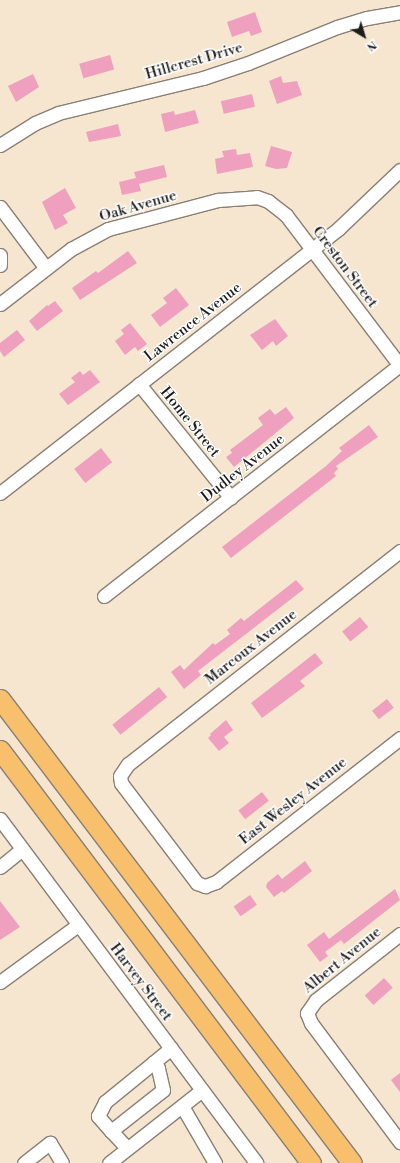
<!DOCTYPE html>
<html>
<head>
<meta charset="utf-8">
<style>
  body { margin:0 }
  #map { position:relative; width:400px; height:1163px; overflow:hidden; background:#f6e5cf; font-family:"Libre Bodoni",serif }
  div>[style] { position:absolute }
  .building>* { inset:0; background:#eea0be; transform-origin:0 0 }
  .roads { filter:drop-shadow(1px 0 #898076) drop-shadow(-1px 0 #898076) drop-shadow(0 1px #898076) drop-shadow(0 -1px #898076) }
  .minor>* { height:13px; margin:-6.5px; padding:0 6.5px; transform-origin:6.5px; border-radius:6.5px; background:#fff }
  .highway>* { height:19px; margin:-9.5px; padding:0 9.5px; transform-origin:9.5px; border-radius:9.5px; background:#f8bf6c }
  span { translate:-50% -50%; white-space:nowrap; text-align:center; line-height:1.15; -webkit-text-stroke:3px #fff; paint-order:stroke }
  .street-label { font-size:15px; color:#1c1c1c }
  .north { position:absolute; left:344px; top:16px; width:40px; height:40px; -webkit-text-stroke:3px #fff; paint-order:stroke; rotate:142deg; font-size:11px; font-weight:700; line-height:16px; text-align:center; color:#1c1c1c }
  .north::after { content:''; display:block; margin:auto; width:14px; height:18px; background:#1c1c1c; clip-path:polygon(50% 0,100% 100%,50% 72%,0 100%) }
</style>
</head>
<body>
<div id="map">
  <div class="building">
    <i style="clip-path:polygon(255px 12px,262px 32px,251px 36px,249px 31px,232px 37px,227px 22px)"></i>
    <i style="left:110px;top:55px;width:15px;height:32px;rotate:74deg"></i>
    <i style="clip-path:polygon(33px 74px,39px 87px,16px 102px,8px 86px)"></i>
    <i style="clip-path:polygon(281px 76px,283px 83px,297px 81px,302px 95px,277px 104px,269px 81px)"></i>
    <i style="left:252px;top:94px;width:13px;height:32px;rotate:77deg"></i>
    <i style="clip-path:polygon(195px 110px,199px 123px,165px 132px,161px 114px,174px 111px,175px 115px)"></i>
    <i style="clip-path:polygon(118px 124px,121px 136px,89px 142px,86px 132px)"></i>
    <i style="clip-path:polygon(271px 146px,292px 152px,287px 168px,276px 169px,265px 166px)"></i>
    <i style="clip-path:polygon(236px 149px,237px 155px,250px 153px,253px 167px,217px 174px,215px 159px,224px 157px,222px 151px)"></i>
    <i style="clip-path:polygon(164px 165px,167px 177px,139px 184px,141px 191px,122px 195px,119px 182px,136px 178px,134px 172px)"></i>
    <i style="clip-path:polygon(65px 188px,76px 208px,63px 215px,68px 223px,55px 230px,42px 202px)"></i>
    <i style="clip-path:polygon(128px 251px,137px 263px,80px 300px,72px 288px,96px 271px,98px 273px)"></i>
    <i style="clip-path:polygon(176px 288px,189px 305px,160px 327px,151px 315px,167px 303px,163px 298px)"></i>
    <i style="clip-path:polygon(55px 301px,63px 311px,37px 331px,29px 321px,47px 305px,48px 306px)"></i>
    <i style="clip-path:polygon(275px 319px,288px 336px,276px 346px,273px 341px,262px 350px,250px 335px)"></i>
    <i style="clip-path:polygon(130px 323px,147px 344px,138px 351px,135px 347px,125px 355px,115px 341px,124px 334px,121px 330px)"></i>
    <i style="clip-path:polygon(17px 330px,25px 340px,4px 357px,0 351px,0 343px)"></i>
    <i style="clip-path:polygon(90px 370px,100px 382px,68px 405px,59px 394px,75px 382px,71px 378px,80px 371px,83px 375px)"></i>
    <i style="clip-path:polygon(286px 407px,294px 418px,234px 467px,226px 457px,232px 453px,230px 450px,263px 425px,258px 418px,270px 409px,275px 415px)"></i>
    <i style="clip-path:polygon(369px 425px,378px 437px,336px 466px,338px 469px,334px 473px,336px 476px,231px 558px,222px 547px,326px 466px,342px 451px,339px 448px)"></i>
    <i style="left:101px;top:448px;width:18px;height:34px;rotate:52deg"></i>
    <i style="clip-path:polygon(296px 580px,304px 589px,198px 671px,201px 675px,184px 689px,171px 672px,180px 665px,184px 670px,213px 643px,215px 645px,230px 634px,227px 630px,241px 618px,244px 621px)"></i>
    <i style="left:360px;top:617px;width:13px;height:23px;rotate:51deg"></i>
    <i style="clip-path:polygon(315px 653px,323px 663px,300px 681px,305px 686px,262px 718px,251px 703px)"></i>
    <i style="left:159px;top:687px;width:13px;height:60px;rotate:51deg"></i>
    <i style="left:387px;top:699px;width:11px;height:19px;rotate:52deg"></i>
    <i style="clip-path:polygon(226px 720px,233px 730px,224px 737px,229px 743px,219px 751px,208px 738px,211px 735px,210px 734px)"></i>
    <i style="left:262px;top:792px;width:11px;height:30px;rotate:52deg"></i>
    <i style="clip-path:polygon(305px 861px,312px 871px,284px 893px,282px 891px,274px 897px,266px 887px,267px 883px,278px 874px,282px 879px)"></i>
    <i style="clip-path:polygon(395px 889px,400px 900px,344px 944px,341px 940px,325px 952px,328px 956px,320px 962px,307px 945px,324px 932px,329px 939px)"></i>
    <i style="left:250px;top:895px;width:12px;height:20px;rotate:55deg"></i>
    <i style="clip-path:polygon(0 901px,20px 927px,0 940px)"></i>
    <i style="left:384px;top:978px;width:13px;height:26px;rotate:48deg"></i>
    <i style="clip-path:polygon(400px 1073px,400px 1092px,391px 1080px)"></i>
  </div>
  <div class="roads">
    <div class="minor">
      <i style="left:0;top:145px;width:41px;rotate:-32.2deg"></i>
      <i style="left:35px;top:123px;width:25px;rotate:-23deg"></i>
      <i style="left:58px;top:113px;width:149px;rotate:-13.6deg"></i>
      <i style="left:203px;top:78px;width:47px;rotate:-18.4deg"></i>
      <i style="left:248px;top:63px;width:96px;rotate:-22deg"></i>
      <i style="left:337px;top:27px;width:31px;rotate:-17deg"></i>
      <i style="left:367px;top:18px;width:34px;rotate:-10deg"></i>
      <i style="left:0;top:207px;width:75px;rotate:53.1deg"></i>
      <i style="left:0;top:255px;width:10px;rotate:90deg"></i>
      <i style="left:0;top:304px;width:90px;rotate:-37.8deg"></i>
      <i style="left:71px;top:249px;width:42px;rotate:-28.4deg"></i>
      <i style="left:108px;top:229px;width:114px;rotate:-14.8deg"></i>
      <i style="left:218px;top:200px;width:39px;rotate:-4deg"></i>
      <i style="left:257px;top:197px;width:12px;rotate:20deg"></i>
      <i style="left:268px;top:201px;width:23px;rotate:38deg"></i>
      <i style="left:286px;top:215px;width:189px;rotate:52.9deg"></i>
      <i style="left:139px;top:384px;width:146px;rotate:51.1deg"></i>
      <i style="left:0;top:493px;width:430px;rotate:-38deg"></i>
      <i style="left:339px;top:228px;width:84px;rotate:-43.6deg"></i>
      <i style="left:400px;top:551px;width:345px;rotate:141.9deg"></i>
      <i style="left:128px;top:764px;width:14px;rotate:124deg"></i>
      <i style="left:120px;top:776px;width:7px;rotate:82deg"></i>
      <i style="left:121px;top:783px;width:126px;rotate:52.8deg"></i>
      <i style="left:197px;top:883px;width:9px;rotate:21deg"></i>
      <i style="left:205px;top:886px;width:12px;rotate:-20deg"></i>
      <i style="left:216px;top:882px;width:234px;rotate:-38deg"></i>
      <i style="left:104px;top:596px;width:375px;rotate:-38deg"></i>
      <i style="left:0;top:819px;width:429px;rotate:53.3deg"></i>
      <i style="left:0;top:867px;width:28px;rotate:-39deg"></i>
      <i style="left:400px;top:934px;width:107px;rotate:141.8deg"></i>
      <i style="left:316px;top:1000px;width:16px;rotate:125deg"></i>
      <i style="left:307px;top:1013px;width:11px;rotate:68deg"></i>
      <i style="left:311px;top:1023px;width:149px;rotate:53.2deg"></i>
      <i style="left:0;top:982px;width:97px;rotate:-36.2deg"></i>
      <i style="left:182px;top:1106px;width:66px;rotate:59.9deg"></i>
      <i style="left:111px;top:1131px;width:20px;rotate:-131deg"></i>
      <i style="left:98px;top:1116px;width:16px;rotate:-63deg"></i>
      <i style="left:105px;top:1102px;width:63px;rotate:-39.2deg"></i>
      <i style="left:127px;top:1148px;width:23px;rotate:-133deg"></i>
      <i style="left:111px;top:1131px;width:66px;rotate:-38.3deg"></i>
      <i style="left:163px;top:1090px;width:23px;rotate:-103deg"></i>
      <i style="left:158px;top:1068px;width:7px;rotate:-124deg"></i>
      <i style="left:154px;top:1062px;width:22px;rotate:-39deg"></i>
      <i style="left:24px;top:1163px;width:33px;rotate:-38deg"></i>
      <i style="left:50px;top:1143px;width:23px;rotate:59deg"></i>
      <i style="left:109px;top:1163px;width:118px;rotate:-38.1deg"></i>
    </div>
    <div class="highway">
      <i style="left:0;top:699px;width:582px;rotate:52.82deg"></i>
      <i style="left:0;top:750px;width:517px;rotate:53.02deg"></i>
    </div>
  </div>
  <div class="street-label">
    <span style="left:194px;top:61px;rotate:-16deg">Hillcrest Drive</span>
    <span style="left:138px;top:206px;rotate:-16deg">Oak Avenue</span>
    <span style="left:345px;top:267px;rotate:53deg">Creston Street</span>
    <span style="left:193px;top:322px;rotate:-38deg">Lawrence Avenue</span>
    <span style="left:190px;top:422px;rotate:51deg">Home Street</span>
    <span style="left:243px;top:468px;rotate:-38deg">Dudley Avenue</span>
    <span style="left:251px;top:647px;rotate:-38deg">Marcoux Avenue</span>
    <span style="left:293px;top:801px;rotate:-38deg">East Wesley Avenue</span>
    <span style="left:342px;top:960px;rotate:-39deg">Albert Avenue</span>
    <span style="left:141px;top:982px;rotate:53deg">Harvey Street</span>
  </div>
  <div class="north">N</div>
</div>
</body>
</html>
